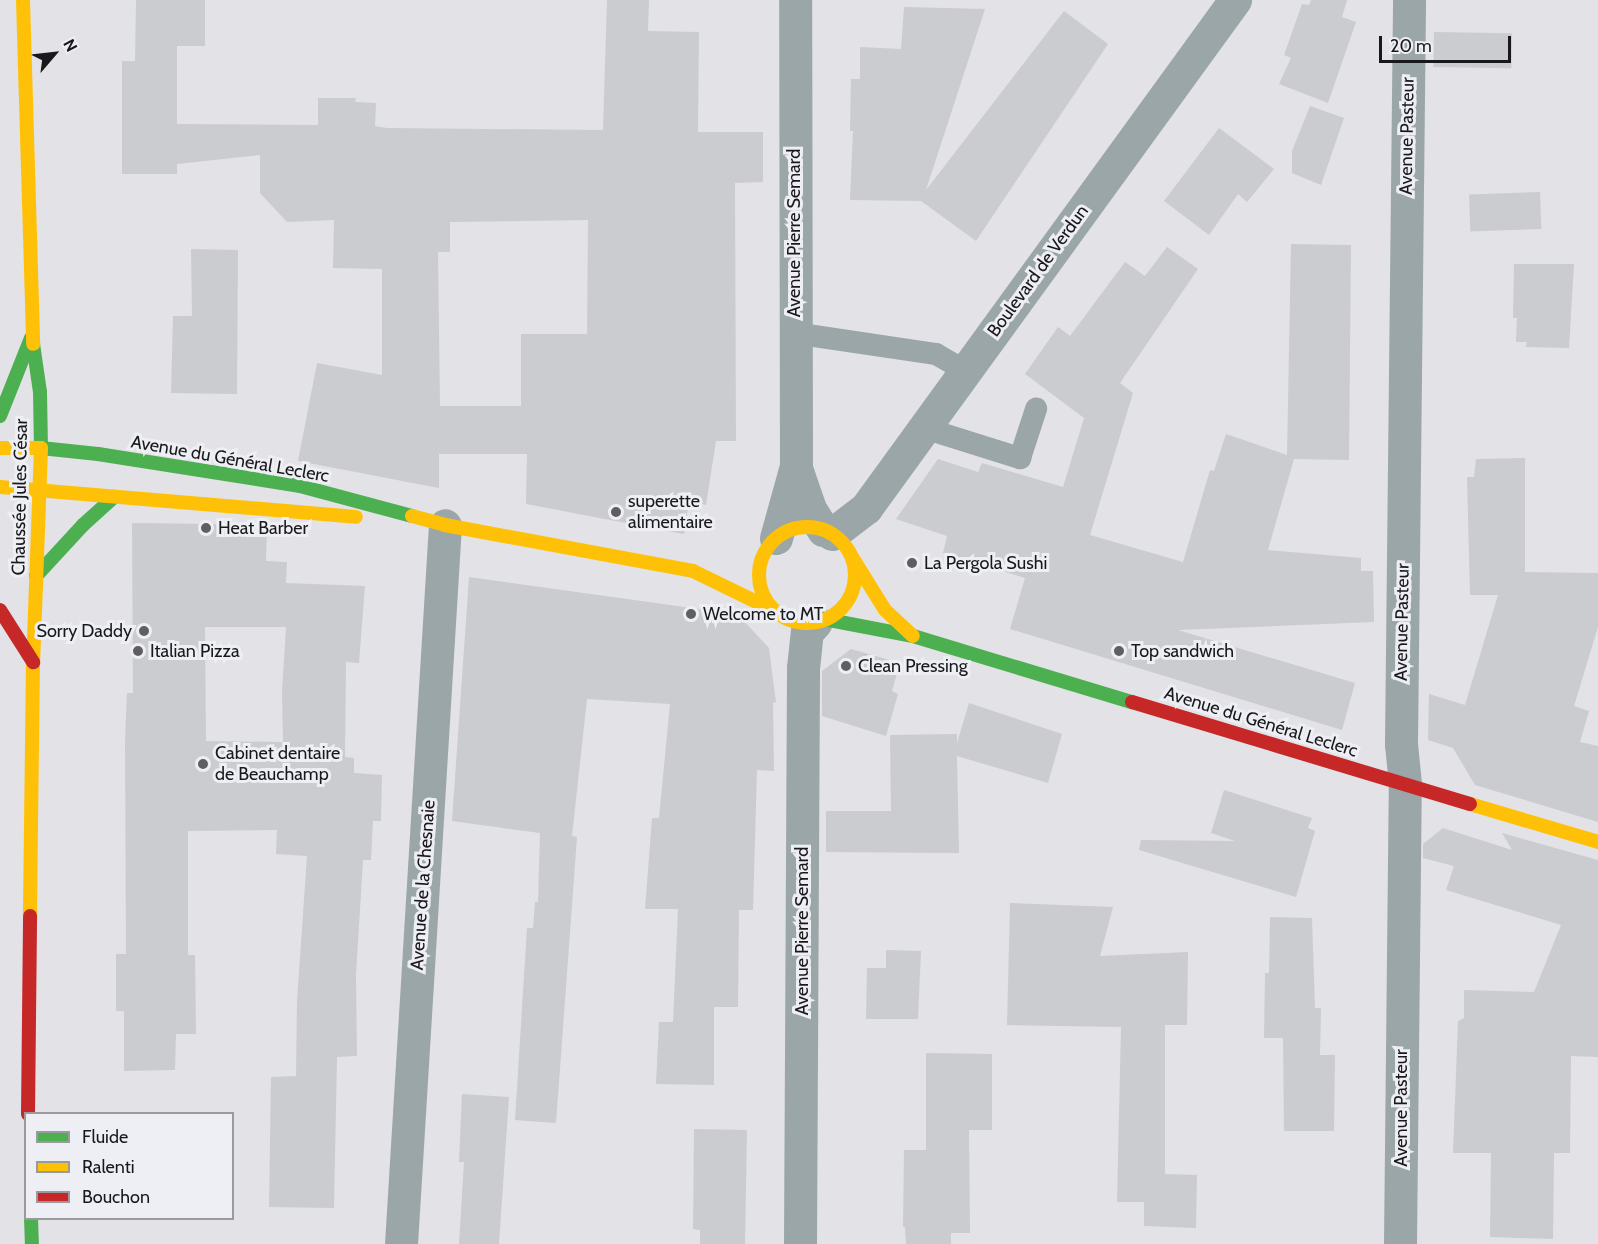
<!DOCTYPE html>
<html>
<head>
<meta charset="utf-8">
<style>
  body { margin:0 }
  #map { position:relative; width:1598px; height:1244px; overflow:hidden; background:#e2e2e7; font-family:Cabin,sans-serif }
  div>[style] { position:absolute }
  .building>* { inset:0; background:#cbcccf; transform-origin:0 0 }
  .lane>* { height:22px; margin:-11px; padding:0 11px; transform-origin:11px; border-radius:11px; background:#9ba6a8 }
  .street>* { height:33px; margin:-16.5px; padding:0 16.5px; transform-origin:16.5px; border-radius:16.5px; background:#9ba6a8 }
  .fast>* { height:14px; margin:-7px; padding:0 7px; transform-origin:7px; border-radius:7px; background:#4caf50 }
  .slow>* { height:14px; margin:-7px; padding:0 7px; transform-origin:7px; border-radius:7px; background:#ffc107 }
  .slow>.ring { margin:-7px; padding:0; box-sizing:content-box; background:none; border:14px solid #ffc107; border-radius:50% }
  .jam>* { height:14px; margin:-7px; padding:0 7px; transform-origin:7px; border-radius:7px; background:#c62828 }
  .dots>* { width:16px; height:16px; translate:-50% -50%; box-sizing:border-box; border:3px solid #eeeff5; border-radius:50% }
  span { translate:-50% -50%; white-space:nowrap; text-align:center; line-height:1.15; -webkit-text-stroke:6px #eeeff5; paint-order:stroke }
  .street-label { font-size:18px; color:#19191b }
  .poi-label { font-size:18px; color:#19191b }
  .left { translate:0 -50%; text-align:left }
  .right { translate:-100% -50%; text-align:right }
  .legend { position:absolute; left:24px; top:1112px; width:210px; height:108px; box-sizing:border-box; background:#eeeff5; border:2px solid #99999e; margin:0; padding:8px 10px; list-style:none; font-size:18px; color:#19191b }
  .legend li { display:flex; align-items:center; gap:12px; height:30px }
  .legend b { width:30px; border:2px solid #99999e }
  .north { position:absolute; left:24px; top:24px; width:60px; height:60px; -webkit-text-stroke:4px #eeeff5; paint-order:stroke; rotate:62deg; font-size:16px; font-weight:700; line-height:24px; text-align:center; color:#19191b }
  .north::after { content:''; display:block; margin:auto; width:21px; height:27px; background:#19191b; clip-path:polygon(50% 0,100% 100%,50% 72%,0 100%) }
  .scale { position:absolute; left:1379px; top:36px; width:132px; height:27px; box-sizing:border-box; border:3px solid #19191b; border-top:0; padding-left:8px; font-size:18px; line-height:21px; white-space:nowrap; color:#19191b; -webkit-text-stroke:4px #eeeff5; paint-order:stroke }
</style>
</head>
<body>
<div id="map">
  <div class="building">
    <i style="clip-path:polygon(evenodd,136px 0,205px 0,205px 46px,177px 46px,177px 124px,318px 125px,318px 98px,356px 98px,355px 102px,376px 103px,375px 126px,387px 128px,603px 130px,607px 0,649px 0,648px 31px,699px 32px,698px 132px,763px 132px,763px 182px,735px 183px,736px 441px,716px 441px,706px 505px,689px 501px,684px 534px,526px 504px,527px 454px,439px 454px,439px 488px,298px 461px,317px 363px,382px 375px,382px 269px,333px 268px,334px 220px,287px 222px,260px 193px,260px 155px,177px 164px,177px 174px,122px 174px,122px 61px,135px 61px,136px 0,588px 220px,587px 334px,521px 334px,521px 406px,440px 406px,438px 252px,450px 252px,450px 222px,588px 220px)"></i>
    <i style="clip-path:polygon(1311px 0,1347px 0,1342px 17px,1356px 22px,1328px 103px,1279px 84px,1291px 58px,1284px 55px,1302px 4px,1309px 5px)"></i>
    <i style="clip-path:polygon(904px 7px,985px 9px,926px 190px,1064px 11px,1108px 44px,976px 241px,921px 201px,850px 200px,853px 131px,850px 131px,851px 79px,860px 79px,860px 47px,901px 49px)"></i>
    <i style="left:1434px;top:32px;width:78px;height:35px;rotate:1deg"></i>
    <i style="clip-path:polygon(1310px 106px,1344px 118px,1321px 185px,1292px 173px,1292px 151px)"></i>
    <i style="clip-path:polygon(1219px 128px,1274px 169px,1247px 202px,1238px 194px,1209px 235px,1164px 201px)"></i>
    <i style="left:1540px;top:192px;width:37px;height:71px;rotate:88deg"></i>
    <i style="clip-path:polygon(1291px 244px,1351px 245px,1349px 460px,1294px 459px,1268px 550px,1361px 558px,1361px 571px,1373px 571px,1374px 622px,1178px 630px,1355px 683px,1342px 730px,1010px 629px,1025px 578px,943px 553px,947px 536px,896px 519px,938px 459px,978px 472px,982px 463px,1063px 487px,1084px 418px,1025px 374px,1058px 327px,1070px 336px,1125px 262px,1145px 276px,1167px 247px,1198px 269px,1120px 383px,1133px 393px,1090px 535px,1183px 562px,1210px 470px,1214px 471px,1226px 434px,1287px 455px)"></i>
    <i style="clip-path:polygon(191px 249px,238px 250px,237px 394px,171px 393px,173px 316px,192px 316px)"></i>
    <i style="clip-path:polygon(1514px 264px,1574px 264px,1569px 348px,1526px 347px,1527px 342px,1516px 342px,1517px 318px,1513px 318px)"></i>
    <i style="clip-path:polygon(1525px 458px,1525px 572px,1598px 573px,1598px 627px,1574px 706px,1589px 711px,1580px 742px,1598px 746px,1598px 822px,1475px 785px,1453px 748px,1428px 740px,1429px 694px,1465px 705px,1498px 595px,1470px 595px,1467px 477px,1474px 477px,1476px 459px)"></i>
    <i style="clip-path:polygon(evenodd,132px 523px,213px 524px,267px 528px,266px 561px,287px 562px,286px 583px,365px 586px,359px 663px,346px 662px,345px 757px,354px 758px,354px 773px,382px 775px,381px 821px,373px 821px,371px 860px,363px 860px,356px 975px,357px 1056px,337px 1057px,334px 1208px,269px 1207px,271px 1077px,296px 1076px,297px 1001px,307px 856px,276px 854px,277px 830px,188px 831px,188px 955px,195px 955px,196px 1034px,176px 1034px,175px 1070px,124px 1071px,124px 1011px,116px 1011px,116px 954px,126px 954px,125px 741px,127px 693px,133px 693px,132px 523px,205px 627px,286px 627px,282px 691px,283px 742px,206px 741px,205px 627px)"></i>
    <i style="clip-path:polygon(469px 577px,699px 609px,742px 619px,769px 648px,776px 703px,773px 702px,774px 771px,757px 770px,753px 910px,739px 910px,738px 1007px,714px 1007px,714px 1085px,656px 1084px,659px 1022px,673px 1022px,678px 909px,645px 909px,652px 818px,659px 818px,670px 704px,587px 699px,572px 836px,577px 837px,556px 1123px,515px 1120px,527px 928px,533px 928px,535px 902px,538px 902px,540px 833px,452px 821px)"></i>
    <i style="clip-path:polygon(851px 649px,900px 663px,892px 691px,898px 694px,886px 736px,822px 716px,822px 671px)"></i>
    <i style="clip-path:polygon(969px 703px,1062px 734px,1048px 783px,957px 756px,959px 853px,826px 852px,826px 811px,891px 811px,890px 735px,957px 734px,957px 743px)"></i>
    <i style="clip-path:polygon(1224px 790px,1312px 818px,1308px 828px,1315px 831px,1296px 897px,1139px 850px,1141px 840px,1235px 841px,1211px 833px)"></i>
    <i style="clip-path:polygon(1443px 828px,1512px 850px,1502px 833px,1598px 860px,1598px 1057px,1571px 1056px,1570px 1153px,1554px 1153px,1553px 1239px,1490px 1237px,1491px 1153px,1453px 1153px,1458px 1021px,1464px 1018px,1464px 990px,1534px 992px,1561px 925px,1446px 890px,1454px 866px,1423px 858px,1423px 844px)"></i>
    <i style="clip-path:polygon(1010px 903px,1113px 907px,1100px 956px,1188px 952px,1187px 1025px,1165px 1025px,1165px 1174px,1197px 1175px,1196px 1228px,1144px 1226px,1144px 1202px,1117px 1202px,1121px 1027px,1007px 1025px)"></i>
    <i style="clip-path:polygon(1270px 917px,1312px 918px,1315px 1008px,1321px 1008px,1320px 1055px,1335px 1055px,1334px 1131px,1284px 1131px,1283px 1038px,1264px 1038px,1265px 973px,1269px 973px)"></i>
    <i style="clip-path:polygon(886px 950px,921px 951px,918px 1019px,866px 1019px,867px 968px,886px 968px)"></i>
    <i style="clip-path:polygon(926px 1053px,992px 1054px,992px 1130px,969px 1130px,970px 1233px,951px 1233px,951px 1244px,906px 1244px,905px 1227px,903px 1227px,904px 1150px,926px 1150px)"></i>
    <i style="clip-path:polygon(462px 1094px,509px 1097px,499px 1244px,459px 1244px,464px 1162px,459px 1162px)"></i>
    <i style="clip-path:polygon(694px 1129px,747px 1130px,745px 1244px,700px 1244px,700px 1230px,693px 1229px)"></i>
  </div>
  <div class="lane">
    <i style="left:794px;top:333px;width:144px;rotate:8.4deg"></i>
    <i style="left:936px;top:354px;width:34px;rotate:30deg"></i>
    <i style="left:924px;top:428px;width:101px;rotate:17.4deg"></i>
    <i style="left:1020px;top:458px;width:52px;rotate:-71.9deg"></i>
  </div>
  <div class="street">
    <i style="left:796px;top:468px;width:43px;rotate:71.1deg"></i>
    <i style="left:810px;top:509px;width:25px;rotate:58deg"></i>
    <i style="left:832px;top:534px;width:43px;rotate:-37.4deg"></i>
    <i style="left:866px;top:508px;width:628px;rotate:-54.01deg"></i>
    <i style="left:776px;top:538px;width:75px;rotate:-74.5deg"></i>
    <i style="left:796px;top:466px;width:466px;rotate:-90.1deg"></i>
    <i style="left:401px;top:1244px;width:720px;rotate:-86.5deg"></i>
    <i style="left:800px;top:1244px;width:576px;rotate:-89.7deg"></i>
    <i style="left:803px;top:668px;width:36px;rotate:-84deg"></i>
    <i style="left:807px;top:632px;width:13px;rotate:-48deg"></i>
    <i style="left:1400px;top:1244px;width:460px;rotate:-89.4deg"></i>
    <i style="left:1405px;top:784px;width:40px;rotate:-95.7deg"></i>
    <i style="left:1401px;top:744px;width:744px;rotate:-89.38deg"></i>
  </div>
  <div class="fast">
    <i style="left:33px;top:344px;width:49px;rotate:81.7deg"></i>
    <i style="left:40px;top:392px;width:56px;rotate:89deg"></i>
    <i style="left:41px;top:448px;width:57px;rotate:6deg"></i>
    <i style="left:98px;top:454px;width:205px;rotate:9deg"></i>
    <i style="left:300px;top:486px;width:116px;rotate:15deg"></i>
    <i style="left:0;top:416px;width:84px;rotate:-68.3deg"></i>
    <i style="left:36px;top:576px;width:69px;rotate:-47.3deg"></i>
    <i style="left:83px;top:525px;width:42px;rotate:-42.1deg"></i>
    <i style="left:824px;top:619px;width:91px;rotate:10.8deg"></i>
    <i style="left:913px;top:636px;width:229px;rotate:16.8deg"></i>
    <i style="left:31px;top:1218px;width:26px;rotate:88deg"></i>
  </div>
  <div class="slow">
    <i style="left:23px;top:0;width:344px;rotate:88.3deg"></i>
    <i style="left:0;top:448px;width:41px"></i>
    <i style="left:41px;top:448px;width:214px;rotate:92.1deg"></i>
    <i style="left:33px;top:662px;width:254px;rotate:90.7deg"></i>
    <i style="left:0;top:487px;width:357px;rotate:4.8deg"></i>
    <i style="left:412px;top:516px;width:34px;rotate:15deg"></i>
    <i style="left:445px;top:525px;width:252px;rotate:10.5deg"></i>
    <i style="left:693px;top:571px;width:93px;rotate:26deg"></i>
    <i class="ring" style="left:759px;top:527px;width:82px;height:82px"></i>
    <i style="left:852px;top:557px;width:62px;rotate:58.1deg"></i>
    <i style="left:885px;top:610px;width:38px;rotate:43deg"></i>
    <i style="left:1470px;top:804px;width:134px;rotate:16.5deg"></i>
  </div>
  <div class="jam">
    <i style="left:0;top:610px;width:62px;rotate:57.6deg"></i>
    <i style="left:1132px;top:702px;width:353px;rotate:16.8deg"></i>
    <i style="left:28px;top:1114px;width:198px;rotate:-89.4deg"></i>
  </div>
  <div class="dots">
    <i style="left:616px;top:512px;background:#5f5f62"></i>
    <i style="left:206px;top:528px;background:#5f5f62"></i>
    <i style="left:912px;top:563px;background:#5f5f62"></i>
    <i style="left:691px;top:614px;background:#5f5f62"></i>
    <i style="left:144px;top:631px;background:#5f5f62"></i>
    <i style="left:138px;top:651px;background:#5f5f62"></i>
    <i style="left:1119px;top:651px;background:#5f5f62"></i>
    <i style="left:846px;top:666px;background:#5f5f62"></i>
    <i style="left:203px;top:764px;background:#5f5f62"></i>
  </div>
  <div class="street-label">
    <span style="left:1407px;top:136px;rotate:-89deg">Avenue Pasteur</span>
    <span style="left:794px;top:233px;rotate:-90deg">Avenue Pierre Semard</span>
    <span style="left:1038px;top:271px;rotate:-54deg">Boulevard de Verdun</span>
    <span style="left:230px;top:459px;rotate:10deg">Avenue du Général Leclerc</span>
    <span style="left:20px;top:497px;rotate:-89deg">Chaussée Jules César</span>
    <span style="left:1402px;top:622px;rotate:-89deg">Avenue Pasteur</span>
    <span style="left:1261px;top:722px;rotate:17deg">Avenue du Général Leclerc</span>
    <span style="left:423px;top:885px;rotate:-86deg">Avenue de la Chesnaie</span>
    <span style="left:802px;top:931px;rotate:-90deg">Avenue Pierre Semard</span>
    <span style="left:1401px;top:1108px;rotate:-90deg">Avenue Pasteur</span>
  </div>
  <div class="poi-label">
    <span class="left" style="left:628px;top:512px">superette<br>alimentaire</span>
    <span class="left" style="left:218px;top:528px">Heat Barber</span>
    <span class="left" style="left:924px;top:563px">La Pergola Sushi</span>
    <span class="left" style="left:703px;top:614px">Welcome to MT</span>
    <span class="right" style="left:132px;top:631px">Sorry Daddy</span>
    <span class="left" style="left:150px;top:651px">Italian Pizza</span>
    <span class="left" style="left:1131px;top:651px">Top sandwich</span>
    <span class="left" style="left:858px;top:666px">Clean Pressing</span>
    <span class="left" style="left:215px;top:764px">Cabinet dentaire<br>de Beauchamp</span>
  </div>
  <ul class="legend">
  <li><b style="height:8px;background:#4caf50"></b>Fluide</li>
  <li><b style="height:8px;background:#ffc107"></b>Ralenti</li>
  <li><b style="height:8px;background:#c62828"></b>Bouchon</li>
  </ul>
  <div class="north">N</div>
  <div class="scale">20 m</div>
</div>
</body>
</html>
